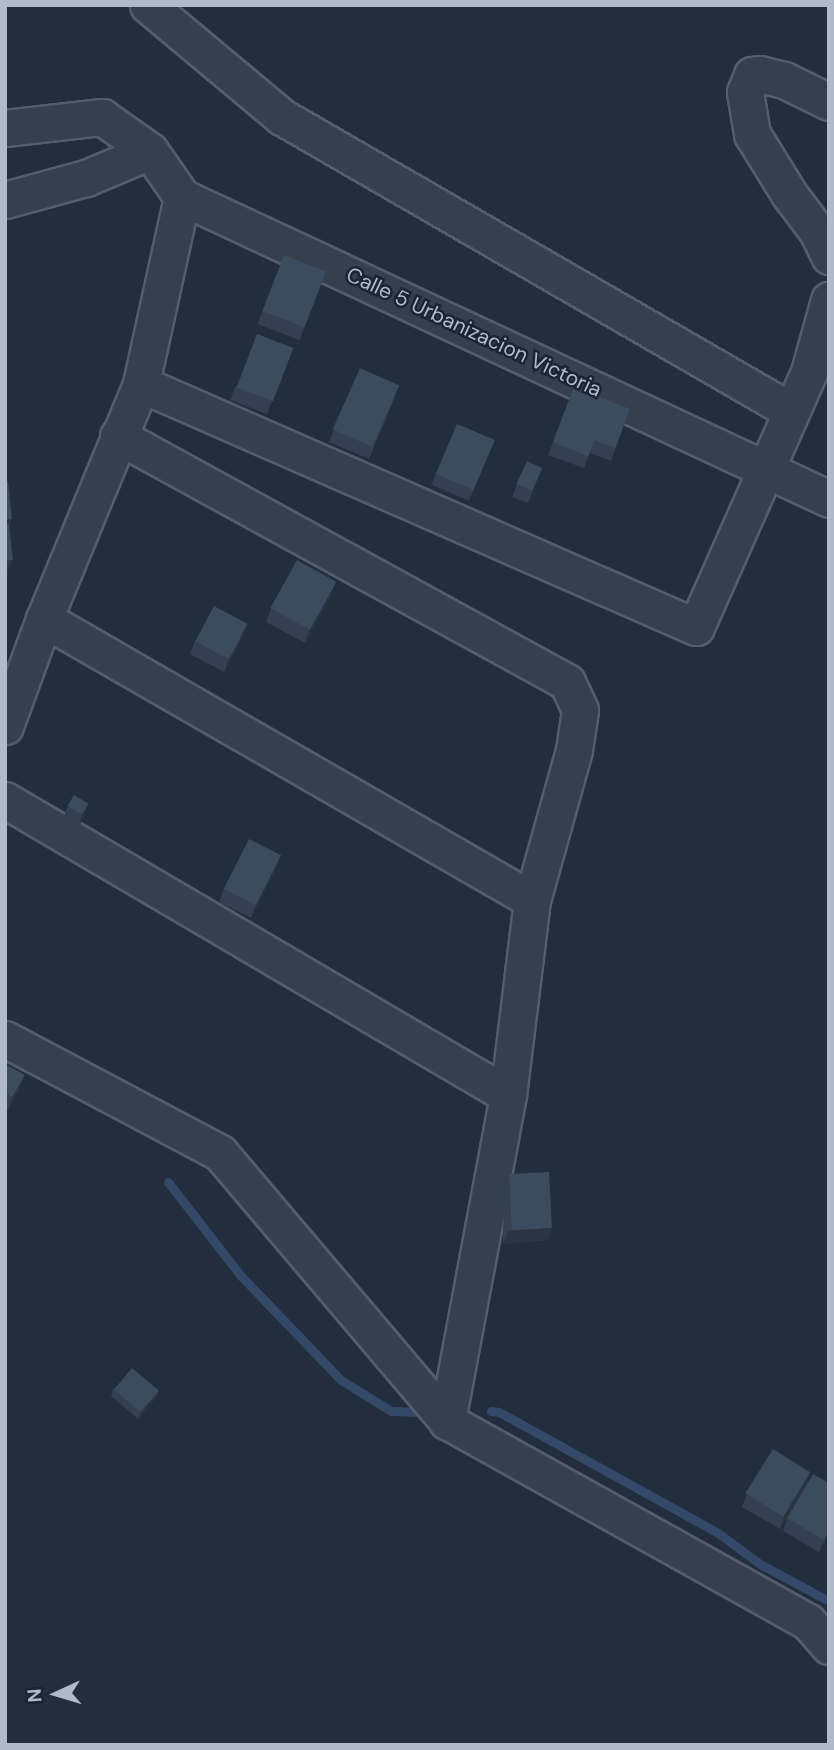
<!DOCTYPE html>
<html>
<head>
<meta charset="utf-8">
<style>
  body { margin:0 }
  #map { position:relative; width:834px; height:1750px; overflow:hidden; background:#222d3e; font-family:"DM Sans",sans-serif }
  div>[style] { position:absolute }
  .stream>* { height:9px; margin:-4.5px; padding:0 4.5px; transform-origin:4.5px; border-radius:4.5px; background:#344867 }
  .roads { filter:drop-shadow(2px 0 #545d6c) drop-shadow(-2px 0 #545d6c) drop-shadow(0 2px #545d6c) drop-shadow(0 -2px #545d6c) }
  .street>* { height:35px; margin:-17.5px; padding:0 17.5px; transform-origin:17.5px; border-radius:17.5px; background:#363f4e }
  .wall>* { inset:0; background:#344051; transform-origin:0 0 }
  .shaded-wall>* { inset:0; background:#2b3442 }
  .building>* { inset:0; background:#3d4b5e; transform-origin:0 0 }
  span { translate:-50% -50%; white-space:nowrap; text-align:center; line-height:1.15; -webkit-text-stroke:5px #1b2433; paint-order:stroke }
  .street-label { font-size:21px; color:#b1bac9 }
  .frame { position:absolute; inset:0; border:7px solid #b1bac9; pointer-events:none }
  .north { position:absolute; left:21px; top:1659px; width:70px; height:70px; -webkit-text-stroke:5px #1b2433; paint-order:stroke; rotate:266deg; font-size:19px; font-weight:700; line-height:28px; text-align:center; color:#b1bac9 }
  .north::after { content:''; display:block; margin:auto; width:24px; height:32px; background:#b1bac9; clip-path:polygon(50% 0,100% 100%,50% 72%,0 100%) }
</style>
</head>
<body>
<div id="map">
  <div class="stream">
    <i style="left:168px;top:1182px;width:119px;rotate:52.2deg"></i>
    <i style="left:241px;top:1276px;width:144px;rotate:46.1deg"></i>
    <i style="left:341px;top:1380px;width:59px;rotate:31.8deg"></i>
    <i style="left:391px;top:1411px;width:31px;rotate:2deg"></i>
    <i style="left:491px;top:1411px;width:8px;rotate:7deg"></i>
    <i style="left:499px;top:1412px;width:250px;rotate:28.9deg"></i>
    <i style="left:718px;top:1533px;width:52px;rotate:36.4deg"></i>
    <i style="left:760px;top:1564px;width:78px;rotate:28.2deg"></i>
  </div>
  <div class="roads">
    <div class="street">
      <i style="left:148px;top:5px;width:175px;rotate:39.9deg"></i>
      <i style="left:282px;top:117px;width:588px;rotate:30.01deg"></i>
      <i style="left:829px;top:102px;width:50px;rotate:-153.9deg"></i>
      <i style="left:784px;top:80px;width:25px;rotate:-166deg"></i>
      <i style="left:760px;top:74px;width:8px;rotate:173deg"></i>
      <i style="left:752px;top:75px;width:18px;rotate:112deg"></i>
      <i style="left:745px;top:92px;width:43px;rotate:80.5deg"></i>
      <i style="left:752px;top:134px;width:70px;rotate:58.3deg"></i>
      <i style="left:789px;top:194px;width:46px;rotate:52.9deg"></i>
      <i style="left:817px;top:231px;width:28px;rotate:64deg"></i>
      <i style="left:5px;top:128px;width:98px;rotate:-6.5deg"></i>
      <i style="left:102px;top:117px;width:59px;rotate:35.3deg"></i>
      <i style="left:150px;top:151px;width:56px;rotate:55.2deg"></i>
      <i style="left:182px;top:197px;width:191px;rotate:102.4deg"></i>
      <i style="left:141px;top:384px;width:254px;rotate:112.4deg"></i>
      <i style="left:44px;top:619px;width:114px;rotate:110deg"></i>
      <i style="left:182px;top:197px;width:714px;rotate:25.02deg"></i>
      <i style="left:5px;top:200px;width:84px;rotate:-15.2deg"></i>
      <i style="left:86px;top:178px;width:69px;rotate:-22.9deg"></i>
      <i style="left:141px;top:384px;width:606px;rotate:23.65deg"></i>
      <i style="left:696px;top:627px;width:279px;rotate:-66.1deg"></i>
      <i style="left:809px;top:372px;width:75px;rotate:-74.5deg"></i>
      <i style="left:118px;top:436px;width:512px;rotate:28.72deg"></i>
      <i style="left:567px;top:682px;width:31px;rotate:65deg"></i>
      <i style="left:580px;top:710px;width:40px;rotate:98.5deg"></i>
      <i style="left:574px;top:750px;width:156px;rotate:105.6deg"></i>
      <i style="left:532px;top:900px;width:196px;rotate:97deg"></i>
      <i style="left:508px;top:1095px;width:332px;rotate:100.6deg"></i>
      <i style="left:44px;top:619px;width:563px;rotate:29.93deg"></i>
      <i style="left:5px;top:800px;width:583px;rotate:30.39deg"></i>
      <i style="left:5px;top:1039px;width:243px;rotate:27.9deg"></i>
      <i style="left:220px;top:1153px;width:351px;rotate:49.7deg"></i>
      <i style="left:447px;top:1421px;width:413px;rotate:29.1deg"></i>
      <i style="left:808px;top:1622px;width:32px;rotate:49deg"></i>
    </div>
  </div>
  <div class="wall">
    <i style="left:284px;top:255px;width:45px;height:74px;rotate:21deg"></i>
    <i style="clip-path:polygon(293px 348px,267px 414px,230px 400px,235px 387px)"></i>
    <i style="clip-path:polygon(574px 387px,630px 409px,611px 461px,590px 453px,584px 468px,548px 455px)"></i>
    <i style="clip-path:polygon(395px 397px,369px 459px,329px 442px,334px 430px)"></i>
    <i style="left:457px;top:424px;width:41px;height:66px;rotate:23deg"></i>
    <i style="clip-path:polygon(542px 468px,528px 503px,512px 497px,517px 484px)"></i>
    <i style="clip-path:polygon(331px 594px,305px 643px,266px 622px,271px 609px)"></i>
    <i style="clip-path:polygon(243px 637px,224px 672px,190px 654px,195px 641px)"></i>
    <i style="clip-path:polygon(68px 806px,84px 816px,78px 828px,63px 819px)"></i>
    <i style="clip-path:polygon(276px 868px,251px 918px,219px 902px,224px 889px)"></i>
    <i style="clip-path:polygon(5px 1064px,20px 1088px,8px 1110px,5px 1109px)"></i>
    <i style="clip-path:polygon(509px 1176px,548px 1240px,503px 1244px,504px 1188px)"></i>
    <i style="clip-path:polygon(113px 1389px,159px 1391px,156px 1398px,138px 1419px,111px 1396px)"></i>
    <i style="clip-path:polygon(810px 1472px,806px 1484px,780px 1529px,742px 1507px,747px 1494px)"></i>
    <i style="clip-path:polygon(787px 1518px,829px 1536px,819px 1552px,783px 1531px)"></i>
  </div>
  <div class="shaded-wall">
    <i style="clip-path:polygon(12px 519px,7px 532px,5px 532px,5px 520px)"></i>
    <i style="clip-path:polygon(13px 560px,8px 572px,5px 573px,5px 561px)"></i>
    <i style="clip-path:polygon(336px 582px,331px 594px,305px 643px,309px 630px)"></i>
    <i style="clip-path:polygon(248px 624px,243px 637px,224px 672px,228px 660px)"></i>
    <i style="clip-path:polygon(89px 804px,84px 816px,78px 828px,82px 815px)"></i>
    <i style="clip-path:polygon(281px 855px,276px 868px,251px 918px,255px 906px)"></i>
    <i style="clip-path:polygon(25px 1075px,20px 1088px,8px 1110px,12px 1097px)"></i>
    <i style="clip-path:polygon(552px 1228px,548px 1240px,503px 1244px,508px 1231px)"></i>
    <i style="clip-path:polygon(159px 1391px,156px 1398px,138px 1419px,140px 1412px)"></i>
    <i style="clip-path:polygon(810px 1472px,806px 1484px,780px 1529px,784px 1516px)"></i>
    <i style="clip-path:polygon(829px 1531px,829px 1536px,819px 1552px,824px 1540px)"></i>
  </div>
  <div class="building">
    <i style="left:284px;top:255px;width:45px;height:60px;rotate:21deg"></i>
    <i style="left:257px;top:334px;width:39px;height:57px;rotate:21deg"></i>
    <i style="left:360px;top:368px;width:43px;height:67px;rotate:24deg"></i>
    <i style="clip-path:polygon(574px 387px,630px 409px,615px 448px,595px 440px,588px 456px,553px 442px)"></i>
    <i style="left:457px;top:424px;width:41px;height:54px;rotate:23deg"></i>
    <i style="left:527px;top:461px;width:17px;height:25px;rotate:25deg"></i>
    <i style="clip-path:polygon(5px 481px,8px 481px,12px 519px,5px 520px)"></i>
    <i style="clip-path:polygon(5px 524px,9px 524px,13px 560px,5px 561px)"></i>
    <i style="left:297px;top:560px;width:45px;height:55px;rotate:29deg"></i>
    <i style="left:214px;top:606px;width:38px;height:40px;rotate:28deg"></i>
    <i style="left:74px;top:795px;width:17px;height:13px;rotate:31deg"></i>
    <i style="left:249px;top:839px;width:36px;height:56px;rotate:27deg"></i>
    <i style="clip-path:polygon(5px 1064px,25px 1075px,12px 1097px,5px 1093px)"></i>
    <i style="left:549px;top:1172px;width:56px;height:40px;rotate:87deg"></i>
    <i style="left:132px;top:1368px;width:35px;height:28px;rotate:40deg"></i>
    <i style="left:773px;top:1449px;width:44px;height:52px;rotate:32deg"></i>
    <i style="clip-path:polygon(813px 1474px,829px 1483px,829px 1531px,824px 1540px,787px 1518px)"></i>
  </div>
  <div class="street-label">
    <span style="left:474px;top:332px;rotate:25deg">Calle 5 Urbanizacion Victoria</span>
  </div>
  <div class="frame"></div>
  <div class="north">N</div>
</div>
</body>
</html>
